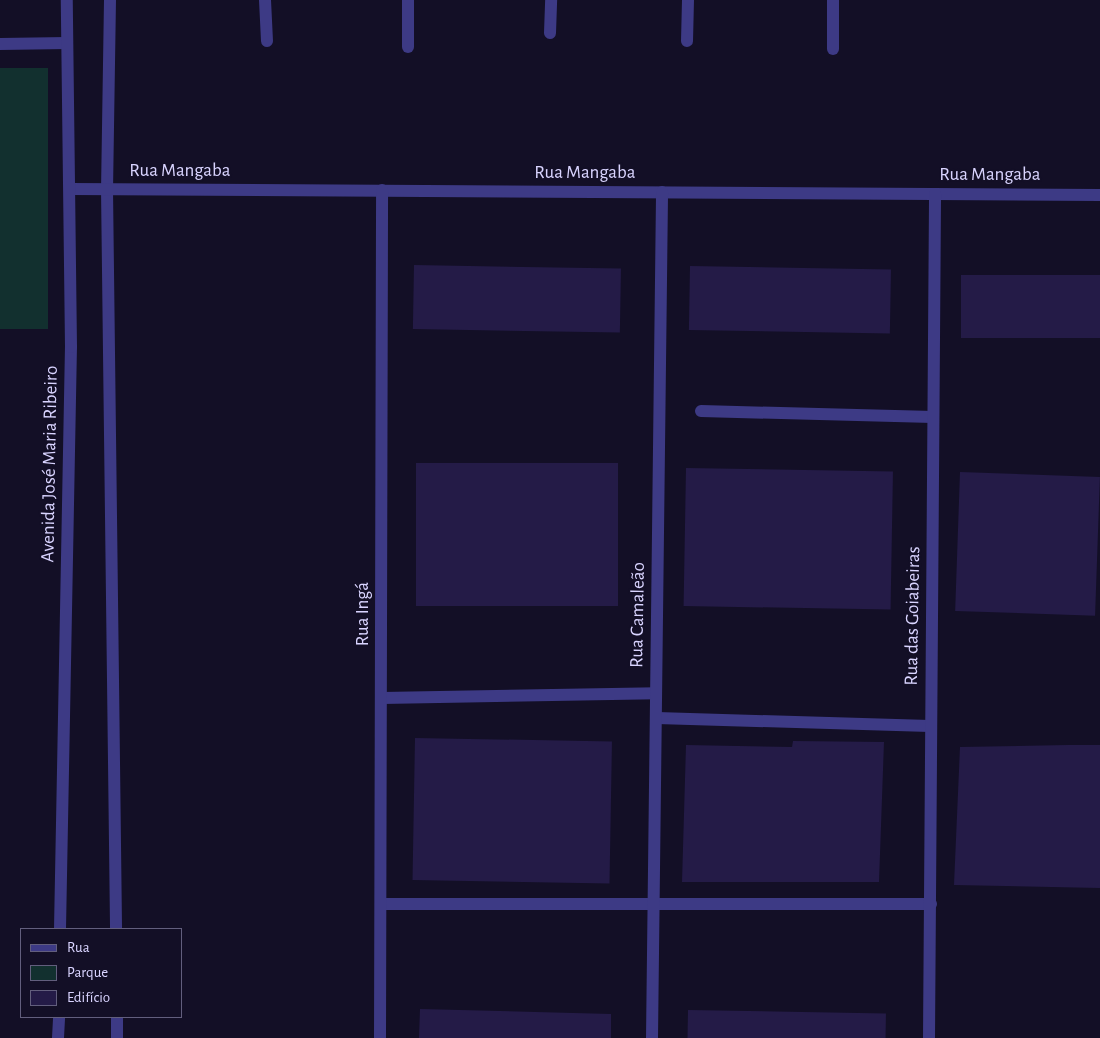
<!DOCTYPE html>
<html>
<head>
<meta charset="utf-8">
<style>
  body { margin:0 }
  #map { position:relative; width:1100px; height:1038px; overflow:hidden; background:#130f26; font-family:"Alegreya Sans",sans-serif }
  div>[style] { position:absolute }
  .green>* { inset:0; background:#12302f; transform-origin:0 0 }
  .building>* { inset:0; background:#241b47; transform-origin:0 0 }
  .minor>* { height:12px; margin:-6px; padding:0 6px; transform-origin:6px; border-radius:6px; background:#3d3a85 }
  span { translate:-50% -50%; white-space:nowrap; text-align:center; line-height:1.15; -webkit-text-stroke:4px #130f26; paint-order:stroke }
  .street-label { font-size:19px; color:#d9d4ff }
  .legend { position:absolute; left:20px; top:928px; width:162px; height:90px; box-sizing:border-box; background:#130f26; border:1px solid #625e7d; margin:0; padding:6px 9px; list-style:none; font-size:15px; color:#d9d4ff }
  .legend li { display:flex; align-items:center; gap:10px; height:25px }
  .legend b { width:25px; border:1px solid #625e7d }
</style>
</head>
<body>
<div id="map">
  <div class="green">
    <i style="left:0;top:68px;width:48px;height:261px"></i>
  </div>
  <div class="building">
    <i style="left:414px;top:265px;width:207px;height:64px;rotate:1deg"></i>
    <i style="left:690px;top:266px;width:201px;height:64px;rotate:1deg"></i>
    <i style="left:961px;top:275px;width:139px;height:63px"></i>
    <i style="left:416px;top:463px;width:202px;height:143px"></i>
    <i style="left:686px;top:468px;width:207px;height:138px;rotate:1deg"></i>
    <i style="left:960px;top:472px;width:140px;height:139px;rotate:2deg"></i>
    <i style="left:415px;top:738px;width:197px;height:142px;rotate:1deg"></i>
    <i style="clip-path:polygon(793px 741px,884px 742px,879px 882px,682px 882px,686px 745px,792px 747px)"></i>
    <i style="clip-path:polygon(1068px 745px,1100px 745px,1100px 888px,954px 885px,960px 747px)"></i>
    <i style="clip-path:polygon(420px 1009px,611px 1014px,611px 1038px,419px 1038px)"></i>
    <i style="left:688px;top:1010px;width:198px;height:28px;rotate:1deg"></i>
  </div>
  <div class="minor">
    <i style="left:110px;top:0;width:189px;rotate:90.9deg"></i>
    <i style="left:107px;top:189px;width:740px;rotate:89.3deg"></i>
    <i style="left:265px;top:0;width:41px;rotate:87.2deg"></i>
    <i style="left:550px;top:33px;width:33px;rotate:-88deg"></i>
    <i style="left:687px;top:41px;width:41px;rotate:-88.6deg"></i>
    <i style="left:0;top:44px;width:67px;rotate:-0.9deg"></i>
    <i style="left:408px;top:47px;width:47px;rotate:-90deg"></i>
    <i style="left:833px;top:49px;width:49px;rotate:-90deg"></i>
    <i style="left:70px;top:189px;width:1030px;rotate:0.33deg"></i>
    <i style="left:701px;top:411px;width:232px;rotate:1.5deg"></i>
    <i style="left:382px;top:698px;width:274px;rotate:-1deg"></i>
    <i style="left:657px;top:718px;width:273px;rotate:1.7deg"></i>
    <i style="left:381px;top:904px;width:550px"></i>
    <i style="left:60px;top:929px;width:582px;rotate:-88.92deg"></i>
    <i style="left:71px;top:347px;width:347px;rotate:-90.7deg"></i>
    <i style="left:117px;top:1017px;width:21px;rotate:90deg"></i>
    <i style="left:58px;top:1038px;width:21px;rotate:-87deg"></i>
    <i style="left:380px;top:1038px;width:848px;rotate:-89.86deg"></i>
    <i style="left:652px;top:1038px;width:846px;rotate:-89.32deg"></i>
    <i style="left:929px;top:1038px;width:844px;rotate:-89.59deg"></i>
  </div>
  <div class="street-label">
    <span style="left:180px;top:171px">Rua Mangaba</span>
    <span style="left:585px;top:173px">Rua Mangaba</span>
    <span style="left:990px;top:175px">Rua Mangaba</span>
    <span style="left:50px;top:464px;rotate:-89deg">Avenida José Maria Ribeiro</span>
    <span style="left:363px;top:614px;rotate:-90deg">Rua Ingá</span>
    <span style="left:638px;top:615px;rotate:-89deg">Rua Camaleão</span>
    <span style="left:913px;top:616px;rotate:-89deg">Rua das Goiabeiras</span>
  </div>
  <ul class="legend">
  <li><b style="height:6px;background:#3d3a85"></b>Rua</li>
  <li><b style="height:14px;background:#12302f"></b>Parque</li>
  <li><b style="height:14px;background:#241b47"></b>Edifício</li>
  </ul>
</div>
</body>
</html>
